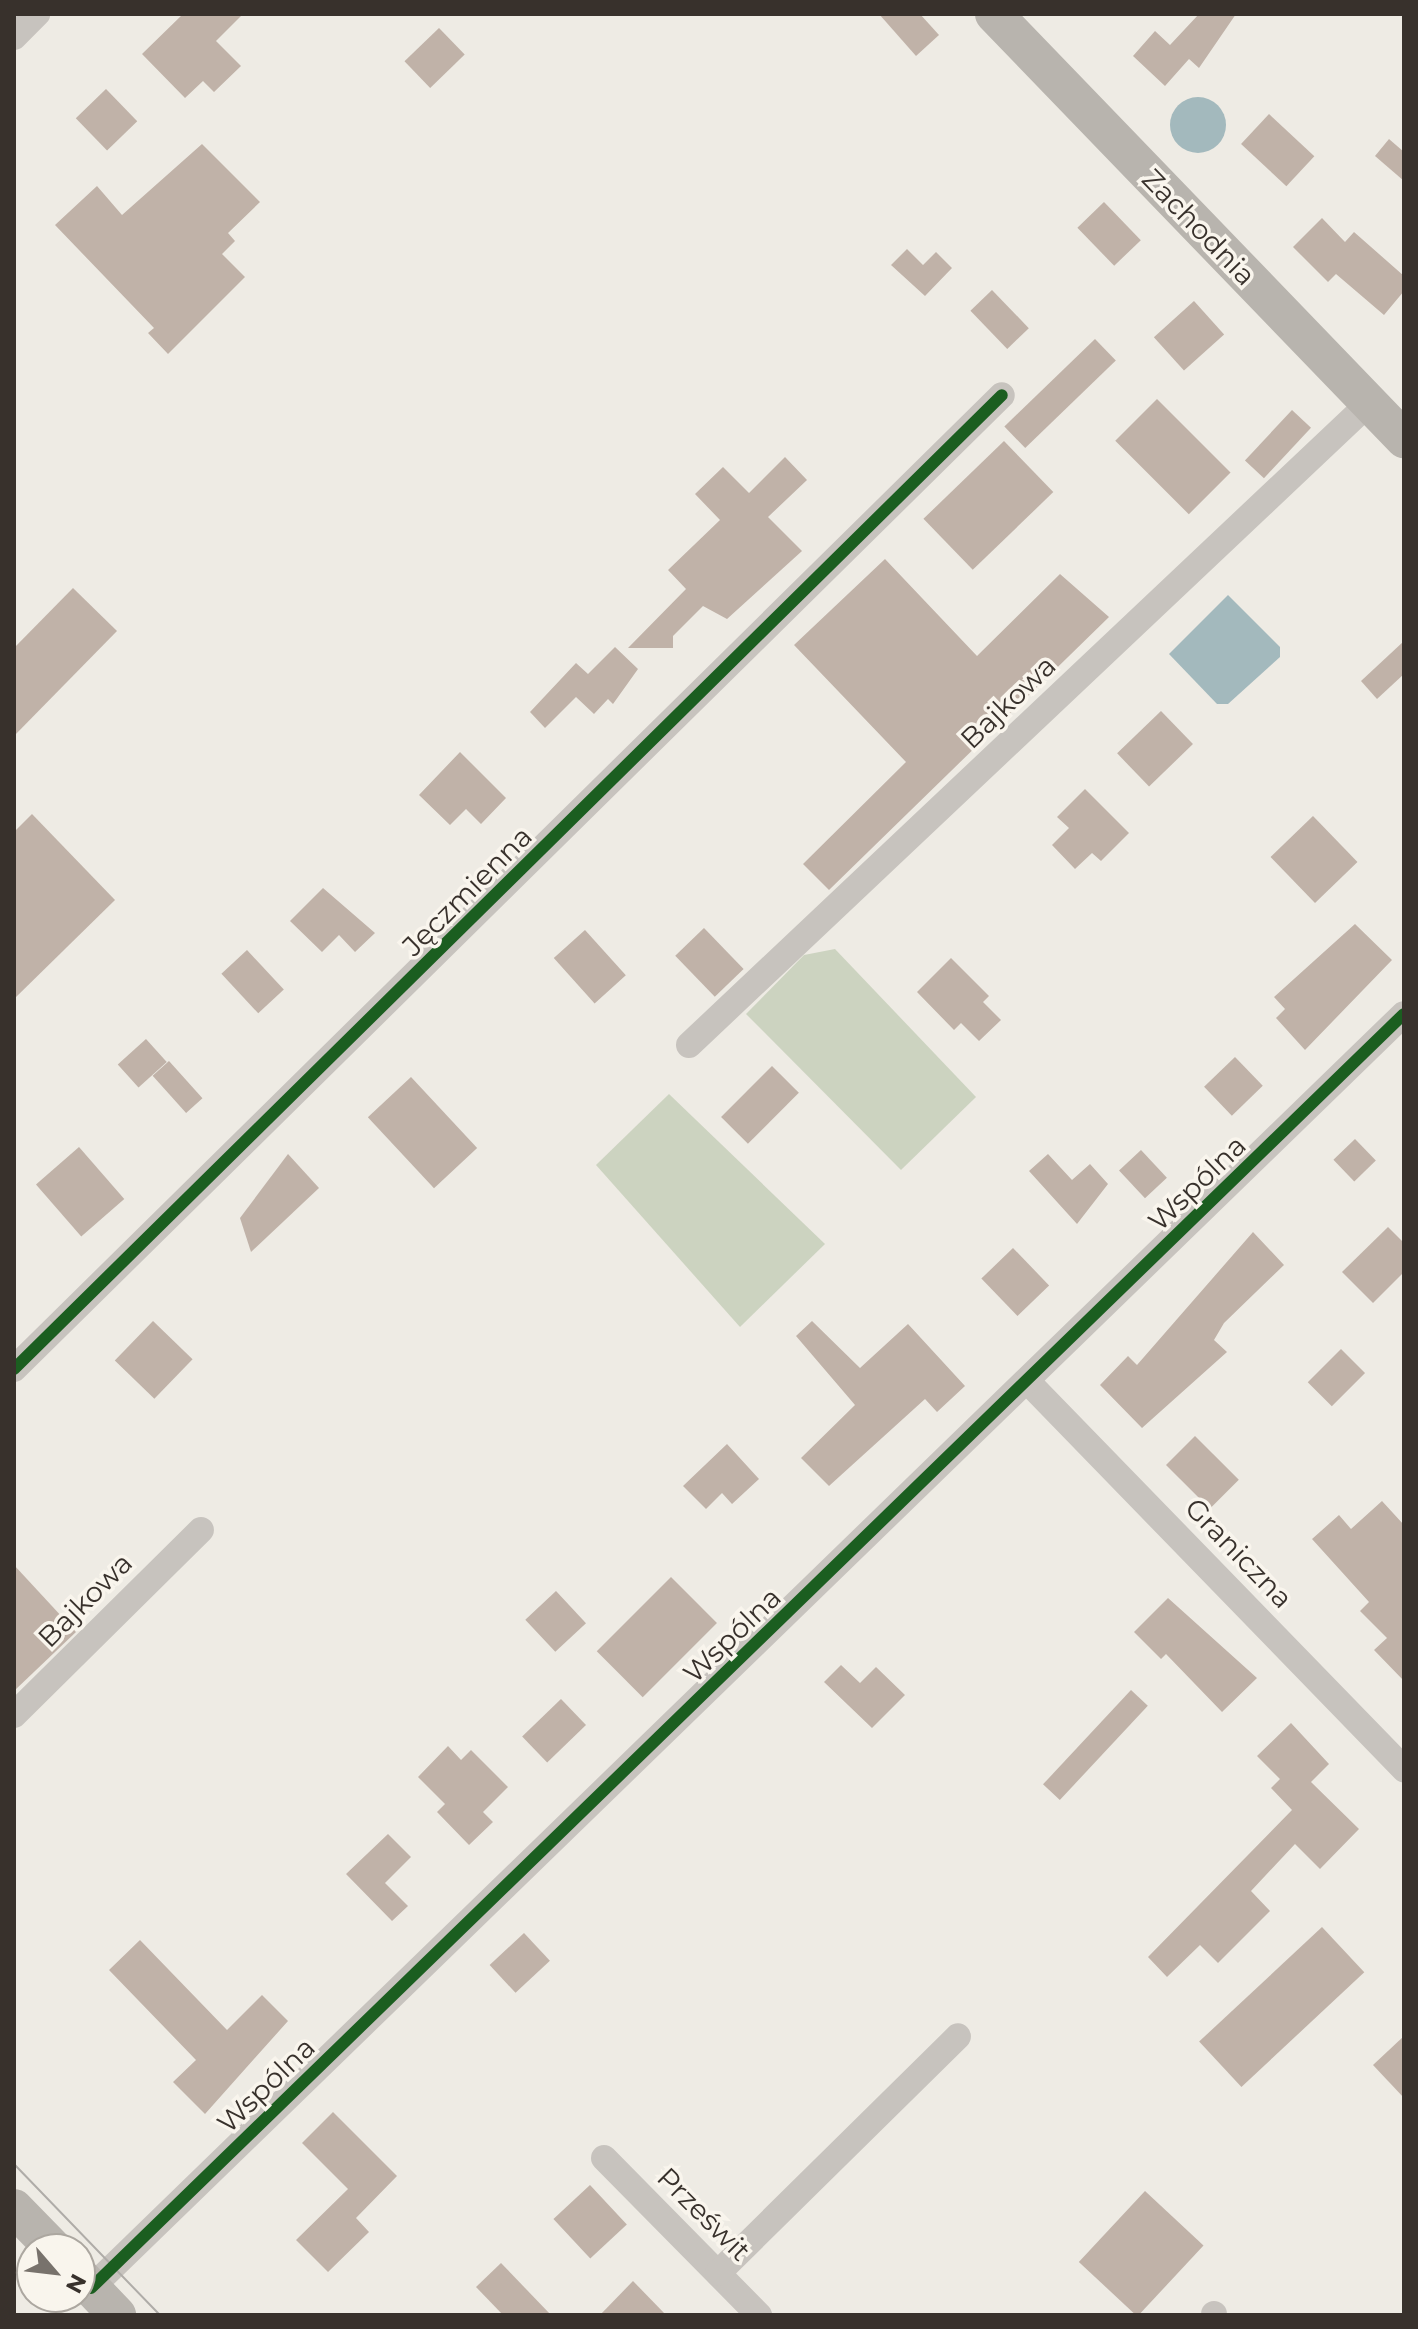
<!DOCTYPE html>
<html>
<head>
<meta charset="utf-8">
<style>
  body { margin:0 }
  #map { position:relative; width:1418px; height:2329px; overflow:hidden; background:#eeebe4; font-family:Montserrat,sans-serif }
  div>[style] { position:absolute }
  .green>* { inset:0; background:#ccd3c0 }
  .water>* { inset:0; background:#a3b9bd }
  .round { border-radius:50% }
  .building>* { inset:0; background:#c0b2a8; transform-origin:0 0 }
  .street>* { height:26px; margin:-13px; padding:0 13px; transform-origin:13px; border-radius:13px; background:#c7c3be }
  .secondary>* { height:38px; margin:-19px; padding:0 19px; transform-origin:19px; border-radius:19px; background:#b8b4ae }
  .tram>* { height:2px; margin:-1px; padding:0 1px; transform-origin:1px; border-radius:1px; background:#afaca8 }
  .cycleway>* { height:12px; margin:-6px; padding:0 6px; transform-origin:6px; border-radius:6px; background:#1b5e20 }
  span { translate:-50% -50%; white-space:nowrap; text-align:center; line-height:1.15; -webkit-text-stroke:7px #f9f5ed; paint-order:stroke }
  .street-label { font-size:28px; color:#38312c }
  .frame { position:absolute; inset:0; border:16px solid #38312c; pointer-events:none }
  .north { position:absolute; left:16px; top:2233px; width:80px; height:80px; box-sizing:border-box; background:#f9f5ed; border:2px solid #aca7a0; border-radius:50%; rotate:118deg; font-size:22px; font-weight:700; line-height:32px; text-align:center; color:#38312c }
  .north::after { content:''; display:block; margin:auto; width:28px; height:36px; background:#78726c; clip-path:polygon(50% 0,100% 100%,50% 72%,0 100%) }
</style>
</head>
<body>
<div id="map">
  <div class="green">
    <i style="clip-path:polygon(835px 949px,976px 1097px,901px 1170px,746px 1014px,804px 955px)"></i>
    <i style="clip-path:polygon(669px 1094px,825px 1244px,740px 1327px,596px 1165px)"></i>
  </div>
  <div class="water">
    <i class="round" style="left:1170px;top:97px;width:56px;height:56px"></i>
    <i style="clip-path:polygon(1228px 595px,1280px 647px,1280px 657px,1228px 704px,1217px 704px,1169px 654px)"></i>
  </div>
  <div class="building">
    <i style="clip-path:polygon(183px 14px,243px 14px,216px 41px,241px 66px,214px 92px,203px 81px,185px 98px,142px 54px)"></i>
    <i style="clip-path:polygon(879px 14px,920px 14px,939px 35px,916px 56px)"></i>
    <i style="clip-path:polygon(1199px 14px,1236px 14px,1199px 68px,1189px 59px,1165px 86px,1133px 56px,1155px 31px,1170px 45px)"></i>
    <i style="left:439px;top:28px;width:37px;height:48px;rotate:46deg"></i>
    <i style="left:106px;top:89px;width:45px;height:42px;rotate:46deg"></i>
    <i style="left:1269px;top:114px;width:62px;height:41px;rotate:43deg"></i>
    <i style="clip-path:polygon(1389px 139px,1404px 152px,1404px 181px,1375px 156px)"></i>
    <i style="clip-path:polygon(202px 144px,260px 202px,228px 233px,235px 241px,222px 254px,245px 277px,168px 354px,148px 333px,154px 328px,55px 225px,97px 186px,122px 215px)"></i>
    <i style="left:1104px;top:202px;width:53px;height:37px;rotate:46deg"></i>
    <i style="clip-path:polygon(1322px 218px,1345px 242px,1354px 232px,1404px 276px,1404px 291px,1384px 315px,1336px 274px,1328px 282px,1293px 247px)"></i>
    <i style="clip-path:polygon(907px 249px,923px 265px,936px 252px,952px 268px,925px 296px,891px 265px)"></i>
    <i style="left:992px;top:290px;width:53px;height:30px;rotate:46deg"></i>
    <i style="left:1194px;top:301px;width:45px;height:54px;rotate:48deg"></i>
    <i style="left:1095px;top:339px;width:30px;height:126px;rotate:46deg"></i>
    <i style="left:1157px;top:399px;width:104px;height:59px;rotate:45deg"></i>
    <i style="left:1292px;top:410px;width:26px;height:69px;rotate:43deg"></i>
    <i style="left:1004px;top:441px;width:71px;height:112px;rotate:46deg"></i>
    <i style="clip-path:polygon(785px 457px,807px 480px,768px 517px,802px 551px,727px 619px,703px 606px,673px 636px,673px 648px,628px 648px,686px 589px,668px 570px,720px 520px,695px 494px,723px 467px,749px 493px)"></i>
    <i style="clip-path:polygon(885px 559px,977px 656px,1060px 574px,1109px 617px,829px 890px,803px 864px,906px 762px,794px 645px)"></i>
    <i style="clip-path:polygon(73px 588px,117px 631px,14px 736px,14px 648px)"></i>
    <i style="clip-path:polygon(1404px 641px,1404px 674px,1377px 699px,1361px 681px)"></i>
    <i style="clip-path:polygon(615px 647px,638px 669px,613px 704px,608px 699px,594px 714px,576px 697px,545px 728px,530px 712px,576px 663px,588px 674px)"></i>
    <i style="left:1161px;top:711px;width:46px;height:61px;rotate:46deg"></i>
    <i style="clip-path:polygon(460px 752px,506px 798px,481px 824px,466px 809px,450px 825px,419px 795px)"></i>
    <i style="clip-path:polygon(1085px 789px,1129px 833px,1101px 861px,1092px 853px,1075px 869px,1052px 845px,1069px 828px,1057px 817px)"></i>
    <i style="clip-path:polygon(32px 814px,115px 900px,14px 999px,14px 832px)"></i>
    <i style="left:1313px;top:816px;width:64px;height:59px;rotate:46deg"></i>
    <i style="clip-path:polygon(323px 888px,375px 933px,355px 952px,339px 935px,322px 952px,290px 921px)"></i>
    <i style="clip-path:polygon(1355px 924px,1392px 960px,1305px 1050px,1276px 1018px,1285px 1009px,1274px 997px)"></i>
    <i style="left:704px;top:928px;width:57px;height:40px;rotate:46deg"></i>
    <i style="left:585px;top:930px;width:61px;height:42px;rotate:48deg"></i>
    <i style="left:247px;top:950px;width:54px;height:35px;rotate:47deg"></i>
    <i style="clip-path:polygon(951px 958px,989px 996px,983px 1002px,1001px 1020px,979px 1041px,961px 1023px,954px 1030px,917px 992px)"></i>
    <i style="left:146px;top:1039px;width:31px;height:38px;rotate:48deg"></i>
    <i style="left:1235px;top:1057px;width:40px;height:43px;rotate:46deg"></i>
    <i style="left:169px;top:1061px;width:50px;height:22px;rotate:48deg"></i>
    <i style="left:772px;top:1066px;width:38px;height:72px;rotate:45deg"></i>
    <i style="left:411px;top:1077px;width:97px;height:59px;rotate:47deg"></i>
    <i style="left:1355px;top:1139px;width:30px;height:30px;rotate:46deg"></i>
    <i style="left:79px;top:1147px;width:69px;height:57px;rotate:49deg"></i>
    <i style="left:1141px;top:1150px;width:38px;height:30px;rotate:47deg"></i>
    <i style="clip-path:polygon(288px 1154px,319px 1188px,251px 1252px,240px 1218px)"></i>
    <i style="clip-path:polygon(1048px 1154px,1072px 1180px,1090px 1164px,1108px 1184px,1077px 1224px,1029px 1171px)"></i>
    <i style="clip-path:polygon(1388px 1227px,1404px 1243px,1404px 1272px,1373px 1303px,1342px 1272px)"></i>
    <i style="clip-path:polygon(1253px 1232px,1284px 1265px,1224px 1323px,1214px 1340px,1227px 1352px,1142px 1428px,1100px 1385px,1128px 1356px,1137px 1365px)"></i>
    <i style="left:1013px;top:1248px;width:52px;height:44px;rotate:46deg"></i>
    <i style="left:153px;top:1321px;width:55px;height:55px;rotate:44deg"></i>
    <i style="clip-path:polygon(812px 1321px,860px 1368px,908px 1324px,965px 1386px,937px 1412px,925px 1399px,829px 1486px,801px 1458px,855px 1405px,796px 1336px)"></i>
    <i style="left:1341px;top:1349px;width:34px;height:47px;rotate:45deg"></i>
    <i style="left:1195px;top:1436px;width:62px;height:41px;rotate:45deg"></i>
    <i style="clip-path:polygon(727px 1444px,759px 1479px,732px 1504px,722px 1493px,706px 1509px,683px 1486px)"></i>
    <i style="clip-path:polygon(1382px 1501px,1404px 1525px,1404px 1681px,1374px 1650px,1387px 1638px,1360px 1611px,1369px 1602px,1312px 1539px,1339px 1515px,1351px 1529px)"></i>
    <i style="clip-path:polygon(14px 1565px,76px 1632px,14px 1691px)"></i>
    <i style="left:671px;top:1577px;width:65px;height:105px;rotate:45deg"></i>
    <i style="left:556px;top:1591px;width:44px;height:42px;rotate:47deg"></i>
    <i style="clip-path:polygon(1168px 1598px,1257px 1678px,1222px 1712px,1166px 1654px,1161px 1659px,1134px 1632px)"></i>
    <i style="clip-path:polygon(841px 1665px,860px 1683px,876px 1667px,905px 1695px,872px 1728px,824px 1682px)"></i>
    <i style="left:1131px;top:1690px;width:23px;height:129px;rotate:43deg"></i>
    <i style="left:561px;top:1699px;width:36px;height:54px;rotate:46deg"></i>
    <i style="clip-path:polygon(1291px 1723px,1329px 1764px,1311px 1782px,1359px 1829px,1320px 1869px,1295px 1844px,1251px 1891px,1270px 1911px,1218px 1963px,1200px 1945px,1167px 1977px,1148px 1957px,1292px 1810px,1271px 1788px,1280px 1779px,1257px 1756px)"></i>
    <i style="clip-path:polygon(448px 1746px,461px 1760px,471px 1750px,508px 1787px,483px 1812px,493px 1822px,469px 1845px,437px 1812px,445px 1804px,418px 1777px)"></i>
    <i style="clip-path:polygon(388px 1834px,411px 1857px,385px 1883px,408px 1906px,392px 1921px,346px 1874px)"></i>
    <i style="left:1322px;top:1927px;width:62px;height:168px;rotate:47deg"></i>
    <i style="left:524px;top:1933px;width:38px;height:47px;rotate:47deg"></i>
    <i style="clip-path:polygon(140px 1940px,227px 2030px,262px 1995px,288px 2021px,205px 2114px,173px 2082px,196px 2060px,109px 1970px)"></i>
    <i style="clip-path:polygon(1404px 2036px,1404px 2098px,1373px 2065px)"></i>
    <i style="clip-path:polygon(333px 2112px,397px 2176px,356px 2218px,369px 2232px,328px 2272px,296px 2240px,348px 2189px,302px 2143px)"></i>
    <i style="left:590px;top:2185px;width:54px;height:50px;rotate:47deg"></i>
    <i style="left:1145px;top:2191px;width:80px;height:97px;rotate:43deg"></i>
    <i style="clip-path:polygon(501px 2263px,551px 2315px,503px 2315px,476px 2287px)"></i>
    <i style="clip-path:polygon(633px 2281px,666px 2315px,600px 2315px)"></i>
  </div>
  <div class="street">
    <i style="left:14px;top:37px;width:33px;rotate:-45deg"></i>
    <i style="left:689px;top:1045px;width:935px;rotate:-43.35deg"></i>
    <i style="left:14px;top:1369px;width:1387px;rotate:-44.59deg"></i>
    <i style="left:1028px;top:1382px;width:540px;rotate:45.83deg"></i>
    <i style="left:14px;top:1715px;width:263px;rotate:-44.7deg"></i>
    <i style="left:604px;top:2158px;width:221px;rotate:45.4deg"></i>
    <i style="left:718px;top:2273px;width:337px;rotate:-44.6deg"></i>
    <i style="left:91px;top:2288px;width:1829px;rotate:-44.14deg"></i>
    <i style="left:1214px;top:2315px;width:1px;rotate:-90deg"></i>
  </div>
  <div class="secondary">
    <i style="left:994px;top:14px;width:591px;rotate:46.03deg"></i>
    <i style="left:14px;top:2208px;width:57px;rotate:45.7deg"></i>
    <i style="left:80px;top:2276px;width:54px;rotate:46.5deg"></i>
  </div>
  <div class="tram">
    <i style="left:14px;top:2164px;width:210px;rotate:46deg"></i>
  </div>
  <div class="cycleway">
    <i style="left:14px;top:1369px;width:1387px;rotate:-44.59deg"></i>
    <i style="left:91px;top:2288px;width:1829px;rotate:-44.14deg"></i>
  </div>
  <div class="street-label">
    <span style="left:1199px;top:227px;rotate:46deg">Zachodnia</span>
    <span style="left:1008px;top:702px;rotate:-44deg">Bajkowa</span>
    <span style="left:467px;top:891px;rotate:-45deg">Jęczmienna</span>
    <span style="left:1197px;top:1183px;rotate:-44deg">Wspólna</span>
    <span style="left:1239px;top:1553px;rotate:46deg">Graniczna</span>
    <span style="left:85px;top:1600px;rotate:-45deg">Bajkowa</span>
    <span style="left:732px;top:1635px;rotate:-44deg">Wspólna</span>
    <span style="left:266px;top:2085px;rotate:-44deg">Wspólna</span>
    <span style="left:704px;top:2214px;rotate:45deg">Prześwit</span>
  </div>
  <div class="frame"></div>
  <div class="north">N</div>
</div>
</body>
</html>
